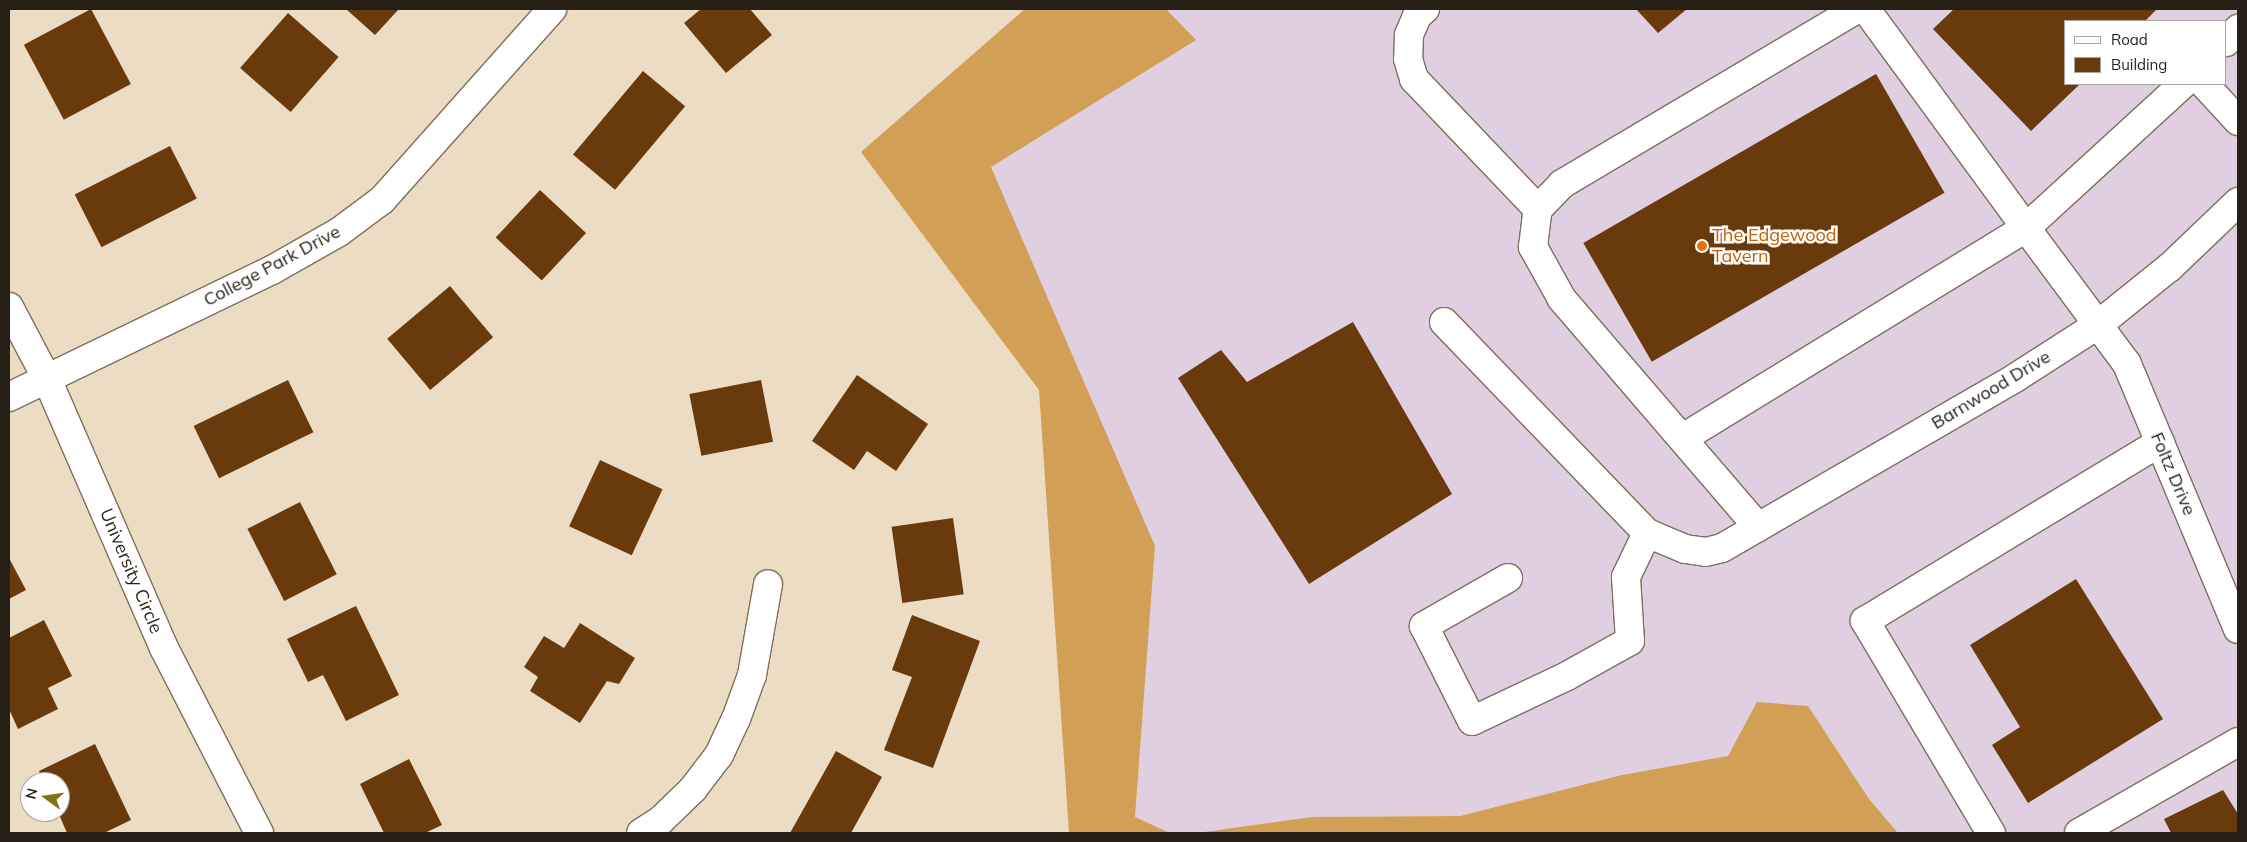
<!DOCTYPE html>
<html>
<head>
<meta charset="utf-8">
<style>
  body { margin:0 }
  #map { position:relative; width:2247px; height:842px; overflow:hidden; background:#eddcc4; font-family:Mulish,sans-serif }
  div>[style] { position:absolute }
  .commercial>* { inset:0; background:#e0cfe0 }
  .forest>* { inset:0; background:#d1a056 }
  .building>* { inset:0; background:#693a0c; transform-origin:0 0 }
  .roads { filter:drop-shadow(1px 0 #7f6f5a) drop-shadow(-1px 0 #7f6f5a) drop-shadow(0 1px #7f6f5a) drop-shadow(0 -1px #7f6f5a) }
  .minor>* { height:28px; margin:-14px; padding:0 14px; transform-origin:14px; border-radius:14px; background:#fff }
  .dots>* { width:14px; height:14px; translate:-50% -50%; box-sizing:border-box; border:2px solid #fff; border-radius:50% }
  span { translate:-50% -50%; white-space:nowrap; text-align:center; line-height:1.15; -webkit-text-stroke:5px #fff; paint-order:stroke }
  .food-label { font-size:18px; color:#c56008 }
  .left { translate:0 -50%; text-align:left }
  .street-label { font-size:18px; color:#251f16 }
  .frame { position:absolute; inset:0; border:10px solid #251f16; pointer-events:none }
  .legend { position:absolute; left:2064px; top:20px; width:162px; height:65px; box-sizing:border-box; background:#fff; border:1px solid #a8a5a2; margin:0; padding:6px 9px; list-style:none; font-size:15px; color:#251f16 }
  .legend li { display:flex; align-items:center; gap:10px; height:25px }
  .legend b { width:25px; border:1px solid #a8a5a2 }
  .north { position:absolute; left:20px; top:772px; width:50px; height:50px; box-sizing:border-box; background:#fff; border:1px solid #a8a5a2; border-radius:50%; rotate:284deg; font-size:14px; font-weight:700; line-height:20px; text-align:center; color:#251f16 }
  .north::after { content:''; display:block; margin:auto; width:18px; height:22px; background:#847315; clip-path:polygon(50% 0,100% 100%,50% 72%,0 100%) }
</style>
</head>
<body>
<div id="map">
  <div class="commercial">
    <i style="clip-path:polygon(evenodd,1061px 9px,2238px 9px,2238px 833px,1898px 833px,1869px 799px,1729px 756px,1622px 775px,1460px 816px,1312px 817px,1197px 833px,1170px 833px,1135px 817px,1155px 546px,922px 144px,1061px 9px,2066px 21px,2226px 21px,2226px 84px,2066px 84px,2066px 21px)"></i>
  </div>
  <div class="forest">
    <i style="clip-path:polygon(1025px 9px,1166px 9px,1196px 40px,991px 167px,1155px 546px,1135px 817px,1170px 833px,1069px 833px,1039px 390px,861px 152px)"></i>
    <i style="clip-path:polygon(1757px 702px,1808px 706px,1869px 799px,1898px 833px,1197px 833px,1312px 817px,1460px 816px,1622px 775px,1728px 756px)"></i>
  </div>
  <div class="building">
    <i style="left:91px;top:9px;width:85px;height:76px;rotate:62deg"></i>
    <i style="clip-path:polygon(346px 9px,399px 9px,375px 35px)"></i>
    <i style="clip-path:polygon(701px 9px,750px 9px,772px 35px,726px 73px,684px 23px)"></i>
    <i style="clip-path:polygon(1636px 9px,1687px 9px,1658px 33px)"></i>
    <i style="clip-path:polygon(1954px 9px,2157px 9px,2145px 21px,2066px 21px,2066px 84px,2080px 84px,2031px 131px,1933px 29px)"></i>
    <i style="left:288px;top:13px;width:67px;height:73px;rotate:41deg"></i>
    <i style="left:643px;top:71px;width:55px;height:109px;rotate:40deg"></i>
    <i style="left:1876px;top:74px;width:137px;height:338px;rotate:60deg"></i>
    <i style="left:170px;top:146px;width:59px;height:107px;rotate:63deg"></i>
    <i style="left:540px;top:190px;width:63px;height:65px;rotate:43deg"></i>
    <i style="left:450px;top:286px;width:67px;height:82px;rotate:50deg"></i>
    <i style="clip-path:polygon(1353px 322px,1452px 494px,1309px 584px,1178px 378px,1221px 350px,1247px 382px)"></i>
    <i style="clip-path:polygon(857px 375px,928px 424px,896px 471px,867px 451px,854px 470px,812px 441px)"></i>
    <i style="left:288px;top:380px;width:58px;height:105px;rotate:64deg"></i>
    <i style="left:761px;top:380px;width:63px;height:73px;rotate:79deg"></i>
    <i style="left:600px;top:460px;width:69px;height:73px;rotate:25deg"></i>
    <i style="left:300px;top:502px;width:81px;height:59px;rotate:63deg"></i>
    <i style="left:953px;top:518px;width:77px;height:62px;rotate:82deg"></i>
    <i style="clip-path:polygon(9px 558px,26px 590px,9px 599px)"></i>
    <i style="clip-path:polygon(2076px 579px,2163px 719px,2028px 803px,1992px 745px,2020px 727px,1970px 645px)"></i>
    <i style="clip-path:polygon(356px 606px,399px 695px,346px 721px,323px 675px,308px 682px,287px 639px)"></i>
    <i style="clip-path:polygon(912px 615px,980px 641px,933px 768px,884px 750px,912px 677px,892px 670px)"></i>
    <i style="clip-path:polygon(44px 620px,72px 676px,48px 688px,58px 709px,18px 729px,9px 709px,9px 638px)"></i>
    <i style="clip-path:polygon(580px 623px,635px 658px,619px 684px,607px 681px,580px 723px,530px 691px,538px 677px,524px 667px,544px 636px,564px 648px)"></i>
    <i style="clip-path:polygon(95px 744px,131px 820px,104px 833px,67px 833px,58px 812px,60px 782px,44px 782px,39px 771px)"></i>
    <i style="clip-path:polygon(836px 751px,882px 777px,851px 833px,790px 833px)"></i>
    <i style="clip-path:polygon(409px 759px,442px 825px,425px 833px,384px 833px,360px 784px)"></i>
    <i style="clip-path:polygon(2223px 790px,2238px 814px,2238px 833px,2171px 833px,2164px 819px)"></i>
  </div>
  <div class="roads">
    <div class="minor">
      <i style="left:1425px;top:9px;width:11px;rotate:139deg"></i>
      <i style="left:1417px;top:16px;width:21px;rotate:113deg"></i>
      <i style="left:1409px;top:35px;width:24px;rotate:92deg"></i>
      <i style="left:1408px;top:59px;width:21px;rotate:73deg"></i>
      <i style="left:1414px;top:79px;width:180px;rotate:46.4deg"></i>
      <i style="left:2226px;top:42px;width:18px;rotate:-47deg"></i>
      <i style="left:2183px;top:84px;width:213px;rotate:137.5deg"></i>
      <i style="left:2026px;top:228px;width:169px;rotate:53.4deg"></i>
      <i style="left:2127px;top:364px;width:287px;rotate:67.3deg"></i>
      <i style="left:2204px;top:84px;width:50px;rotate:47.4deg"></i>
      <i style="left:9px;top:307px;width:81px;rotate:62.2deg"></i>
      <i style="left:47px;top:379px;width:293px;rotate:66.5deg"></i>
      <i style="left:164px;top:648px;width:208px;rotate:62.8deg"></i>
      <i style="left:1444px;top:322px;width:293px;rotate:46.1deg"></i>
      <i style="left:1647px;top:533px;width:41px;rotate:22.8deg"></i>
      <i style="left:1685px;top:549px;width:21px;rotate:8deg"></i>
      <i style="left:1706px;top:552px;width:16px;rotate:-14deg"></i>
      <i style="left:1722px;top:548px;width:339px;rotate:-30.1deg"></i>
      <i style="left:2015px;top:378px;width:100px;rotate:-32.7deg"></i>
      <i style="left:2099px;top:324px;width:91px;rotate:-38.8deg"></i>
      <i style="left:2170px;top:267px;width:94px;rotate:-43.7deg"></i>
      <i style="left:9px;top:397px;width:292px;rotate:-25.8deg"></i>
      <i style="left:272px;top:270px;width:77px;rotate:-29.6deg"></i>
      <i style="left:339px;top:232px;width:54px;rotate:-36.7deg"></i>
      <i style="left:382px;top:200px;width:256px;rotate:-48.3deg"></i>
      <i style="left:1683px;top:438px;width:402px;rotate:-31.5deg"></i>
      <i style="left:2026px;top:228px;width:271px;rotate:-126.2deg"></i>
      <i style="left:1758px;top:527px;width:301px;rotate:-130.7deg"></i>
      <i style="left:1562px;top:299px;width:60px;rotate:-119.1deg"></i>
      <i style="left:1533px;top:247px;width:38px;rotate:-83deg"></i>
      <i style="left:1538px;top:209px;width:35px;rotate:-46deg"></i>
      <i style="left:1562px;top:184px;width:343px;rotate:-30.7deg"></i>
      <i style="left:1508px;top:578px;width:97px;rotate:150.3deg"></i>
      <i style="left:1424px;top:626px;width:106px;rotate:63.2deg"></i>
      <i style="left:1472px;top:721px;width:105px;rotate:-25.3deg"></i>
      <i style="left:1567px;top:676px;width:72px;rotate:-29.1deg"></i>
      <i style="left:1630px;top:641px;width:64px;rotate:-93.6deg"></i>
      <i style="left:1626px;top:577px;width:49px;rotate:-64.5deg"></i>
      <i style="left:641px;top:833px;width:24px;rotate:-33deg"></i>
      <i style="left:661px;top:820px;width:45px;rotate:-44.1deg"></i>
      <i style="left:693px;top:789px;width:43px;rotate:-52.6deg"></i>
      <i style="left:719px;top:755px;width:40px;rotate:-65deg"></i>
      <i style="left:736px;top:719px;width:47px;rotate:-70deg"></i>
      <i style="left:752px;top:675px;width:92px;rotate:-80deg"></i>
      <i style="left:1991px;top:833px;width:247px;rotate:-120.7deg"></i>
      <i style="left:1865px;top:621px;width:345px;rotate:-31.2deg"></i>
      <i style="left:2079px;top:833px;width:183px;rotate:-29.8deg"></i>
    </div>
  </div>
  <div class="dots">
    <i style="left:1702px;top:246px;background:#e8710a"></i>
  </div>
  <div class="food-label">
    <span class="left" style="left:1712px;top:246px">The Edgewood<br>Tavern</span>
  </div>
  <div class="street-label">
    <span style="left:272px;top:266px;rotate:-28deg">College Park Drive</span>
    <span style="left:1991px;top:390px;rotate:-31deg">Barnwood Drive</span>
    <span style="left:2173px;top:474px;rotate:67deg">Foltz Drive</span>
    <span style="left:131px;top:571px;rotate:67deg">University Circle</span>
  </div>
  <div class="frame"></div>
  <ul class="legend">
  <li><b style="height:6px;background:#fff"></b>Road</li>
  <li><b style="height:14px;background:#693a0c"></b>Building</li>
  </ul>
  <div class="north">N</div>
</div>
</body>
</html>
